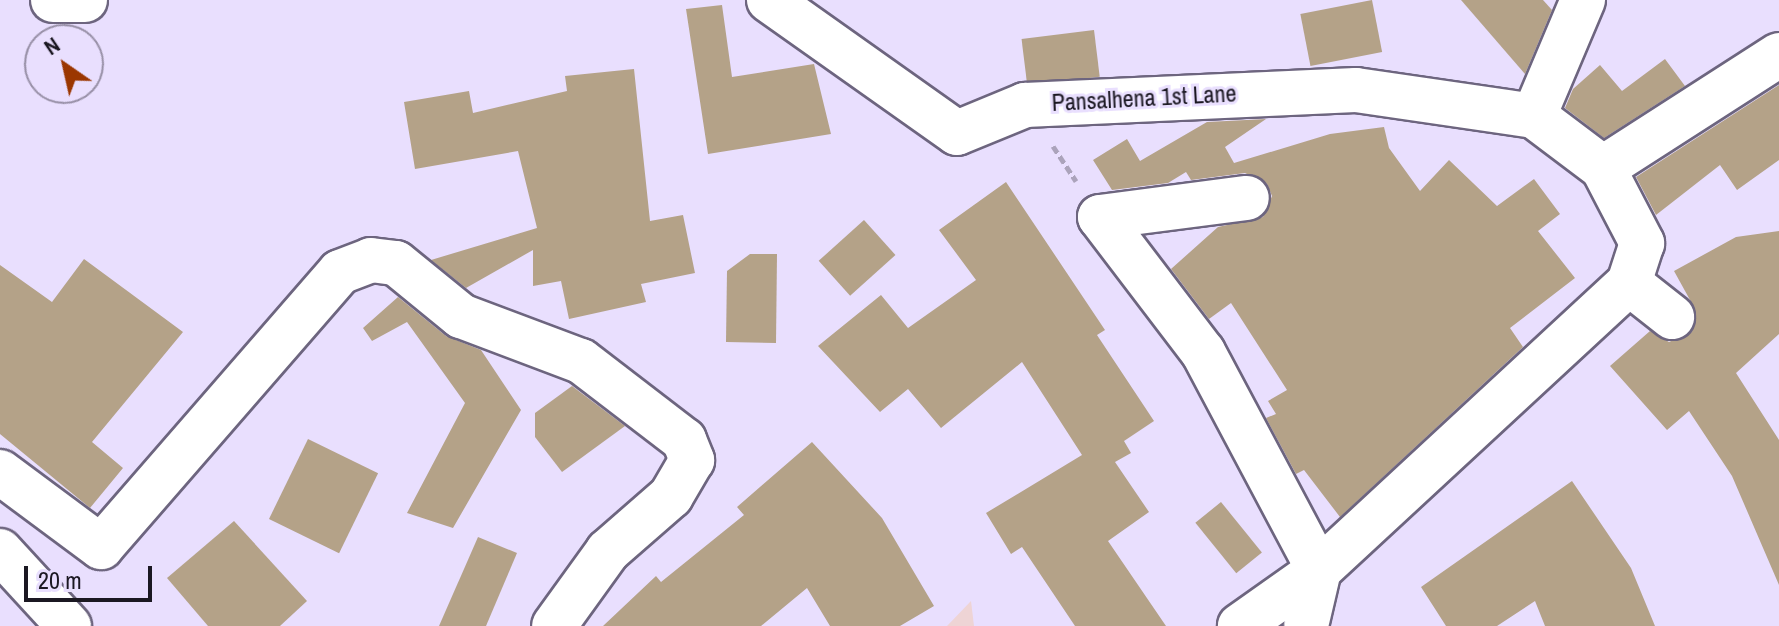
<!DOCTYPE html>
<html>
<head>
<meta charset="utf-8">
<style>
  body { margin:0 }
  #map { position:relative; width:1779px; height:626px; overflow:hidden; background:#e9dffe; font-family:"Archivo Narrow",sans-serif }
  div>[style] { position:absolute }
  .industrial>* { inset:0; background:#eed4d5 }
  .building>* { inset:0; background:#b4a288; transform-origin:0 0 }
  .path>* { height:5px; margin-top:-2.5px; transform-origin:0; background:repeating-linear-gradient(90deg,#aba3bb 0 8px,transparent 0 12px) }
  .roads { filter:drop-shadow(2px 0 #6d657f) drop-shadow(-2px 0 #6d657f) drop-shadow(0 2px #6d657f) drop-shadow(0 -2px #6d657f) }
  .minor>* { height:44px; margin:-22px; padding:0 22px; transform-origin:22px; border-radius:22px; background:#fff }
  span { translate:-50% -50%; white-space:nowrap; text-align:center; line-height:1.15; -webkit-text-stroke:6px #e9dffe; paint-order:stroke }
  .street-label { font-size:24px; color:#1b1822 }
  .north { position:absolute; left:24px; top:24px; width:80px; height:80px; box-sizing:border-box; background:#e9dffe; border:2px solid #978fa6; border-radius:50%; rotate:326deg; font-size:22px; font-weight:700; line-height:32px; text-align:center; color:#1b1822 }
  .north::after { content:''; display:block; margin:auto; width:28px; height:36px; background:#9b3701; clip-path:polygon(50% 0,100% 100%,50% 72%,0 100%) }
  .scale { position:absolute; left:24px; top:566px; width:128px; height:36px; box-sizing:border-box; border:4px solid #1b1822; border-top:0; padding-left:10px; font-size:24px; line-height:28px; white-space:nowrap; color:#1b1822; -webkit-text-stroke:6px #e9dffe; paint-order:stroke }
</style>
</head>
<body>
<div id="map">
  <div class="industrial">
    <i style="clip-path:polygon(971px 601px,974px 626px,947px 626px)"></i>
  </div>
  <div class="building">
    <i style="left:1372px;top:0;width:53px;height:73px;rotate:79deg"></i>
    <i style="clip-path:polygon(1461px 0,1543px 0,1552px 10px,1525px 74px)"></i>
    <i style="clip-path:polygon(722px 5px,732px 77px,814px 64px,831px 134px,708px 154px,686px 9px)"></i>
    <i style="left:1094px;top:30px;width:47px;height:73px;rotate:83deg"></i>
    <i style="clip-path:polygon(1665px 59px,1685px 86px,1604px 138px,1565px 108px,1573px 89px,1600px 65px,1622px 91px)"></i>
    <i style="clip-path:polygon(634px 69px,650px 221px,683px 215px,695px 273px,641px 284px,646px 302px,569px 319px,561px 281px,533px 286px,533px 250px,466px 288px,431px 260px,537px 228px,518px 151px,415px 169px,404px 102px,469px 91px,473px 113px,567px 91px,565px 76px)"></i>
    <i style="clip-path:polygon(1779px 85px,1779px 160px,1737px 190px,1720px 165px,1656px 215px,1636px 177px)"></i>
    <i style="clip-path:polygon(1266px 119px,1225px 147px,1234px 163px,1330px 134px,1384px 127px,1389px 148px,1420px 191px,1449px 160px,1497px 206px,1534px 179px,1560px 214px,1538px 231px,1575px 278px,1510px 328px,1523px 347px,1340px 517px,1304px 470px,1296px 474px,1266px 418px,1276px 414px,1268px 401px,1287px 390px,1231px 303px,1209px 319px,1171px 269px,1218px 227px,1263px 217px,1272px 196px,1267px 184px,1245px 173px,1191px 180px,1186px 172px,1168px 183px,1112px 190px,1093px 160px,1127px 139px,1140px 161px,1207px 122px)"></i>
    <i style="clip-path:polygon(1006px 182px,1105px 330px,1097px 335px,1154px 421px,1124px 441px,1131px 453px,1115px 462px,1149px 512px,1108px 541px,1166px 626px,1075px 626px,1022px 547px,1011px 554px,986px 513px,1082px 455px,1022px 362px,941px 428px,908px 389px,880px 412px,818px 346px,881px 295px,908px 328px,976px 280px,939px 230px)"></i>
    <i style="left:864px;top:220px;width:47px;height:61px;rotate:48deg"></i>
    <i style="clip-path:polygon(1779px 231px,1779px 334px,1736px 373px,1779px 440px,1779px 585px,1732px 476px,1689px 411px,1667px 430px,1610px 366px,1650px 331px,1669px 342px,1692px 332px,1695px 309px,1674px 271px,1736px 237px)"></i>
    <i style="clip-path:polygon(750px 254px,777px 254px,776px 343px,726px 342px,727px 271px)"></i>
    <i style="clip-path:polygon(84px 259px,183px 332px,92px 442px,123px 468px,90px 508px,0 434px,0 265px,52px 302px)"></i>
    <i style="clip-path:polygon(398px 297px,446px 336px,481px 350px,521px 410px,453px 528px,407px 513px,465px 403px,407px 322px,372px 341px,363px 328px)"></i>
    <i style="clip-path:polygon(572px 386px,625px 426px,562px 472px,535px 437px,535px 413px)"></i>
    <i style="left:308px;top:439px;width:78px;height:89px;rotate:26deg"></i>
    <i style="clip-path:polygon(812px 442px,882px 518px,934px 606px,900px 626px,830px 626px,807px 588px,761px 626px,603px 626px,656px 576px,661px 582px,744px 515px,737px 507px)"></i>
    <i style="clip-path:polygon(1572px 481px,1631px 568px,1655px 626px,1545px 626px,1535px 601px,1497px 626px,1446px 626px,1421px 587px)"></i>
    <i style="left:1221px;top:502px;width:65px;height:33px;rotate:51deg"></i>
    <i style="clip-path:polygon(234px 521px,307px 601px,280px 626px,208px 626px,167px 578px)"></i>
    <i style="clip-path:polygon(478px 537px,517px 553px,486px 626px,439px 626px)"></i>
  </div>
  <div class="path">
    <i style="left:1053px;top:146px;width:42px;rotate:56.7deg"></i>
  </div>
  <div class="roads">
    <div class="minor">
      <i style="left:53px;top:0;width:32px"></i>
      <i style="left:769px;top:0;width:230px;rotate:35.3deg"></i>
      <i style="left:957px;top:133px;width:74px;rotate:-22.4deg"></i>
      <i style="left:1025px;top:105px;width:331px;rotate:-2.6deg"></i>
      <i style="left:1356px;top:90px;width:180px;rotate:8.3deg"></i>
      <i style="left:1534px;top:116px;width:86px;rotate:37deg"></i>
      <i style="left:1603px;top:168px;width:85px;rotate:62.5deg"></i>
      <i style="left:1642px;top:243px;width:42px;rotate:108deg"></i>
      <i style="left:1629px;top:283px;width:422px;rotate:137.2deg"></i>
      <i style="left:1319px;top:570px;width:57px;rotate:103.1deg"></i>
      <i style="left:1534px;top:116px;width:126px;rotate:-67.1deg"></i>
      <i style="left:1603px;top:168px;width:209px;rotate:-32.7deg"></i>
      <i style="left:1100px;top:217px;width:170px;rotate:52.7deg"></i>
      <i style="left:1203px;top:352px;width:247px;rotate:62deg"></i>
      <i style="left:1319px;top:570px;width:97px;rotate:144.7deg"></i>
      <i style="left:1100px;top:217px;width:148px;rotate:-7.4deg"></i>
      <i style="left:1629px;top:283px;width:55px;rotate:38.3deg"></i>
      <i style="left:0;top:472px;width:126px;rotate:36.6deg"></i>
      <i style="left:101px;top:547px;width:364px;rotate:-49deg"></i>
      <i style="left:340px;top:272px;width:33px;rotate:-21deg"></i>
      <i style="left:371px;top:260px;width:25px;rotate:7deg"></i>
      <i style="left:396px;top:263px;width:84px;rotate:39.2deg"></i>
      <i style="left:461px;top:316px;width:128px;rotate:20.6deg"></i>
      <i style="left:581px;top:361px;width:130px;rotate:37.5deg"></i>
      <i style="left:684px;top:440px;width:22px;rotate:68deg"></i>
      <i style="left:692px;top:460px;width:42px;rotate:120.3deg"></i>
      <i style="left:671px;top:496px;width:84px;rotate:138.9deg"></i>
      <i style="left:608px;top:551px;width:92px;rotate:125.8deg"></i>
      <i style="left:0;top:551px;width:102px;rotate:47.4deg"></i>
    </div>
  </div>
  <div class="street-label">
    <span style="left:1144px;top:98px;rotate:-3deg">Pansalhena 1st Lane</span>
  </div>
  <div class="north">N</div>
  <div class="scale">20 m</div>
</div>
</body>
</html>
